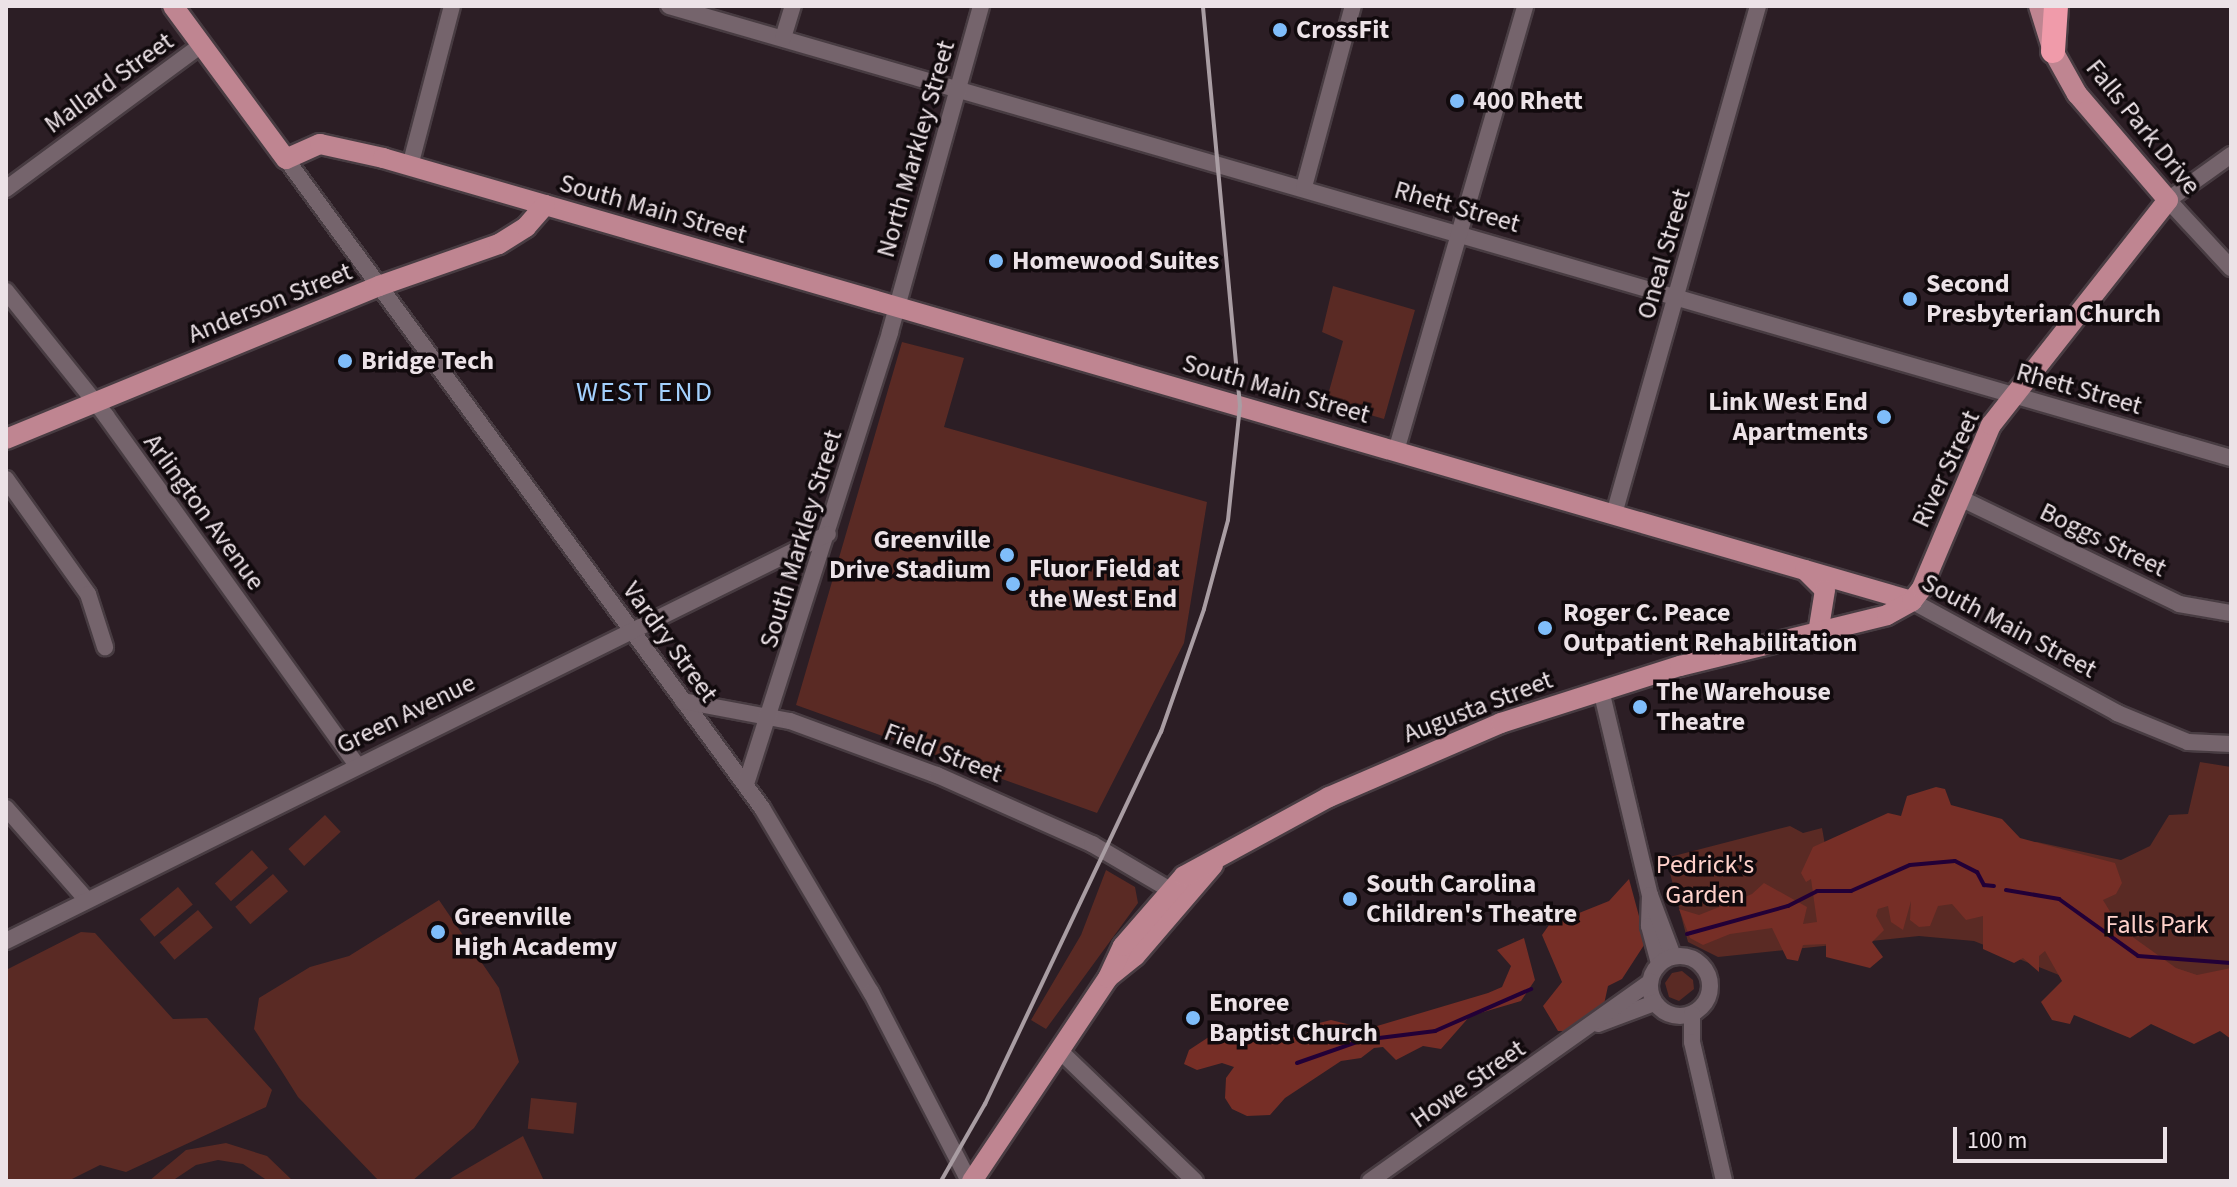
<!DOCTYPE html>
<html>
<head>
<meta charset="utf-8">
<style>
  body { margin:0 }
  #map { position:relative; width:2237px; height:1187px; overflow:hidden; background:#2c1e25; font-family:"Source Sans 3",sans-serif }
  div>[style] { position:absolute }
  .green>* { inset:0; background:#5a2a24; transform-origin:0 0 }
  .forest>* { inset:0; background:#762e26 }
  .stream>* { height:4px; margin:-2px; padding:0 2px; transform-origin:2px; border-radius:2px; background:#220037 }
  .roads { filter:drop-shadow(2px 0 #483c42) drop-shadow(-2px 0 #483c42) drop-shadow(0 2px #483c42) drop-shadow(0 -2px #483c42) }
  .minor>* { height:16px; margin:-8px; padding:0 8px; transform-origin:8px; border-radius:8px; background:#75646c }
  .minor>.ring { margin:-8px; padding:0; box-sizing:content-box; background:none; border:16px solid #75646c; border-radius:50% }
  .major>* { height:20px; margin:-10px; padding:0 10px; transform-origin:10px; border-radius:10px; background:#bf8591 }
  .highway>* { height:24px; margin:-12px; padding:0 12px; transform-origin:12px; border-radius:12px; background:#f09baa }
  .rail>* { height:4px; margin:-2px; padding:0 2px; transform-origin:2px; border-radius:2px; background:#a99da3 }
  .dots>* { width:22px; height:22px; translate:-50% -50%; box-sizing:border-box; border:4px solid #110a0d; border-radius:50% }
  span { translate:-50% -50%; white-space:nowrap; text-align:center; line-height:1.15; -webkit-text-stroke:7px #110a0d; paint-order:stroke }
  .poi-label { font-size:26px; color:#ece2e7; font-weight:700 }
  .left { translate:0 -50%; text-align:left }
  .right { translate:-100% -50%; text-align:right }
  .street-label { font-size:26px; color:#ece2e7 }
  .park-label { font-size:26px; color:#ffd1ca }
  .neighbourhood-label { font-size:28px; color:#a3d1fe; letter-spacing:2px }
  .frame { position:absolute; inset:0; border:8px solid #ece2e7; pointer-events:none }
  .scale { position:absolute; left:1953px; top:1127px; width:214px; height:36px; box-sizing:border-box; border:4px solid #ece2e7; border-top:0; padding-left:10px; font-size:24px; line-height:28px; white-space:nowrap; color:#ece2e7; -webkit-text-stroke:6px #110a0d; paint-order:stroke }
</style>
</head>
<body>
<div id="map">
  <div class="green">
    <i style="clip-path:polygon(1333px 286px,1415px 310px,1384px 419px,1326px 402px,1343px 341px,1322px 332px)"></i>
    <i style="clip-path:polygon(902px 342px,964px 358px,944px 427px,1207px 502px,1184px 643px,1097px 813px,796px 705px)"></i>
    <i style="clip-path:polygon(2200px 762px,2231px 767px,2231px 1025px,2094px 989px,1974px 941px,1919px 936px,1718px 957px,1688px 942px,1666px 858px,1790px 826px,1803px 833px,1822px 828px,1825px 845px,2037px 842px,2121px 860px,2150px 846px,2169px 815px,2188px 814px)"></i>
    <i style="left:325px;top:815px;width:23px;height:50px;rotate:47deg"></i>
    <i style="left:252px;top:850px;width:24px;height:50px;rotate:48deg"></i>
    <i style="clip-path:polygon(1106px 870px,1135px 887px,1138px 903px,1046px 1029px,1031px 1020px,1081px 935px)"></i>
    <i style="left:273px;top:874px;width:23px;height:50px;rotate:49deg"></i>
    <i style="left:178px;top:887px;width:23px;height:50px;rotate:50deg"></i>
    <i style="clip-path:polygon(439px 900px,499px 988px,519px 1062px,474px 1128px,412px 1181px,379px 1181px,298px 1097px,281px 1070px,254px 1029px,259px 998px,310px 967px,349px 956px)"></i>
    <i style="left:198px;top:910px;width:23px;height:50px;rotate:50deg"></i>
    <i style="clip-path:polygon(81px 932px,95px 933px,173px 1019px,207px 1018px,272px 1090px,266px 1107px,126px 1172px,100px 1165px,68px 1181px,6px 1181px,6px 970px)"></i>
    <i style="clip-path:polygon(1682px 971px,1693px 980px,1694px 989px,1679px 1001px,1669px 997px,1665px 983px,1672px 973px)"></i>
    <i style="left:531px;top:1098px;width:46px;height:31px;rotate:6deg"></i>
    <i style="clip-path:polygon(523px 1136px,544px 1181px,447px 1181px,453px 1177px)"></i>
    <i style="clip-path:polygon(226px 1143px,267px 1156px,293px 1181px,268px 1181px,243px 1164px,218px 1160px,196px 1165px,172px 1181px,149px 1181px,186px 1150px)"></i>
  </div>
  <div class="forest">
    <i style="clip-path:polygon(1936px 787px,1945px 789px,1951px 805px,2002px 819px,2020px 838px,2115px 863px,2122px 883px,2116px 894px,2103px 900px,2120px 928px,2176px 968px,2197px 975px,2231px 968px,2231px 1039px,2220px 1031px,2194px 1044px,2151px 1024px,2130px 1038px,2074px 1015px,2070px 1024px,2052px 1020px,2041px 1002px,2062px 981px,2045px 951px,2039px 956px,2039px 972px,2023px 958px,2014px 963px,1983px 949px,1983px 916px,1966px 920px,1952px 904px,1938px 906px,1930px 926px,1919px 927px,1910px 920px,1911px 901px,1903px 930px,1891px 922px,1888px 906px,1878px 909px,1876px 916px,1884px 930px,1872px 942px,1883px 957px,1870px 968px,1826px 957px,1826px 944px,1803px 945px,1798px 961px,1787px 959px,1772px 928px,1730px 934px,1703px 945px,1690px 938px,1679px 909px,1699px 915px,1752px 894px,1764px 883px,1807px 907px,1803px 924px,1817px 922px,1811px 879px,1806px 882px,1801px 873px,1813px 847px,1888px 813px,1901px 816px,1907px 796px)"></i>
    <i style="clip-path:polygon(1629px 879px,1646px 942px,1622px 979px,1608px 986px,1603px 1009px,1572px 1031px,1558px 1031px,1543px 1006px,1562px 982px,1542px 935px,1549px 925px,1609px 901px)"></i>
    <i style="clip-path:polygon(1524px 938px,1535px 980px,1521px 1001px,1470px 1016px,1441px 1049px,1423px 1046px,1396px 1060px,1383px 1047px,1374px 1048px,1361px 1058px,1341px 1061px,1285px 1098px,1270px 1115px,1247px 1116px,1232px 1109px,1225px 1098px,1226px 1078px,1234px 1067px,1222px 1063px,1197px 1070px,1184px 1064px,1189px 1050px,1224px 1027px,1241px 1027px,1269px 1040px,1304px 1036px,1315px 1024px,1331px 1020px,1367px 1029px,1488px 993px,1502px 987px,1511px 966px,1497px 950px)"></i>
  </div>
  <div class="stream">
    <i style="left:2006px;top:890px;width:54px;rotate:9.6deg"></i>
    <i style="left:2059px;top:899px;width:97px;rotate:35.8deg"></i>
    <i style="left:2138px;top:956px;width:93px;rotate:4.3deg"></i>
    <i style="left:1687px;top:934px;width:105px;rotate:-15.5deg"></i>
    <i style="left:1788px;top:906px;width:33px;rotate:-27deg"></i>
    <i style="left:1817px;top:891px;width:34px"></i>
    <i style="left:1851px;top:891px;width:64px;rotate:-23.8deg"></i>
    <i style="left:1910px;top:865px;width:45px;rotate:-5.1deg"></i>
    <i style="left:1955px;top:861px;width:25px;rotate:27deg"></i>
    <i style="left:1977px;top:872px;width:15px;rotate:62deg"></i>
    <i style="left:1984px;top:885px;width:10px;rotate:6deg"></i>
    <i style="left:1297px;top:1063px;width:70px;rotate:-19.2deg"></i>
    <i style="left:1363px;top:1040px;width:73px;rotate:-7.1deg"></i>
    <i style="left:1435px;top:1031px;width:105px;rotate:-23.6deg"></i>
  </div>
  <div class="roads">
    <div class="minor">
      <i style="left:669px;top:6px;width:1626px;rotate:16.14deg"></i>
      <i style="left:783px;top:38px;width:34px;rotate:-73deg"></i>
      <i style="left:2231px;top:155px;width:77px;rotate:144.5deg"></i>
      <i style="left:2168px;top:200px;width:93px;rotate:47.2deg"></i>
      <i style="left:286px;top:159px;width:805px;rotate:53.74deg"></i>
      <i style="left:762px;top:808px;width:214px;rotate:59.4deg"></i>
      <i style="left:871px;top:992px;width:213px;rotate:62.6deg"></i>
      <i style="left:410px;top:166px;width:165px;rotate:-75.3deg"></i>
      <i style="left:1304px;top:187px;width:188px;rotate:-74.9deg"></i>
      <i style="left:6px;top:189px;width:242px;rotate:-36.4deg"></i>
      <i style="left:6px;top:291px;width:160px;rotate:51.3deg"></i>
      <i style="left:106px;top:416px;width:430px;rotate:54.3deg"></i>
      <i style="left:1396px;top:451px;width:463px;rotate:-73.8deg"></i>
      <i style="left:6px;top:479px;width:141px;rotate:54.5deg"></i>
      <i style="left:88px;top:594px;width:56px;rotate:72.2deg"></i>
      <i style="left:1958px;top:497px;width:246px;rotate:25.8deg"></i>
      <i style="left:2179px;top:604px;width:53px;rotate:9.8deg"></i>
      <i style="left:1614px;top:514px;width:528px;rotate:-74.17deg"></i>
      <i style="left:1912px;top:601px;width:234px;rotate:28.6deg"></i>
      <i style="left:2117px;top:713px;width:77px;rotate:22.2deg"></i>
      <i style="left:2188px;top:742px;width:43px;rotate:2.7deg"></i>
      <i style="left:1601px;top:690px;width:211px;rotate:76.6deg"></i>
      <i style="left:1650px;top:895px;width:31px;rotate:92deg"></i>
      <i style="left:1649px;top:926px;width:38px;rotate:75deg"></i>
      <i style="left:683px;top:701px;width:109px;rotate:10.6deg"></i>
      <i style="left:790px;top:721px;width:157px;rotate:20.2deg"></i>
      <i style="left:937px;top:775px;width:170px;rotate:24deg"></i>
      <i style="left:1092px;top:844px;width:91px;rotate:30.5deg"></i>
      <i style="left:746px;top:784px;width:474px;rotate:-72.3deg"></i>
      <i style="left:890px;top:332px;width:338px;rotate:-74.4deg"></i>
      <i style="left:6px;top:808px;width:121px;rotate:48.7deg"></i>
      <i style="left:1650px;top:895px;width:65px;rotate:69.3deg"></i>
      <i style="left:6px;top:941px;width:917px;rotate:-26.34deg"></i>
      <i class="ring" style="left:1650px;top:956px;width:44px;height:44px"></i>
      <i style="left:1692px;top:1014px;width:28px;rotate:90deg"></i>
      <i style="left:1692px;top:1042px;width:143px;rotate:77deg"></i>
      <i style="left:1598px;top:1024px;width:60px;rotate:-20.6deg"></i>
      <i style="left:1060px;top:1051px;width:187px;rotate:43.9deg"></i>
      <i style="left:1370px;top:1181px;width:344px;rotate:-35.4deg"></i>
    </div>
    <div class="major">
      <i style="left:173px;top:6px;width:190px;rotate:53.6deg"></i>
      <i style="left:286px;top:159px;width:37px;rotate:-24deg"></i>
      <i style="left:320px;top:144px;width:65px;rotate:12.5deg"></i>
      <i style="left:383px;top:158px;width:1592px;rotate:16.16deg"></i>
      <i style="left:6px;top:439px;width:403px;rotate:-22.3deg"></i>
      <i style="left:379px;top:286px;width:127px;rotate:-19.3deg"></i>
      <i style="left:499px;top:244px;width:32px;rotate:-32deg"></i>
      <i style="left:526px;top:227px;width:29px;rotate:-49deg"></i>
      <i style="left:1805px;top:570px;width:28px;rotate:45deg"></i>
      <i style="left:1825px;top:590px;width:44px;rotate:99.2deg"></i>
      <i style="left:1110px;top:976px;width:32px;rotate:-39deg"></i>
      <i style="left:1135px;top:956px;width:120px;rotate:-49.4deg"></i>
      <i style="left:972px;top:1181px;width:244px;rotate:-56.2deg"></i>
      <i style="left:1108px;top:978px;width:35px;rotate:-65deg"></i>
      <i style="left:1123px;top:946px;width:93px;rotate:-48.9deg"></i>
      <i style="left:1184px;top:876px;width:165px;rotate:-28.6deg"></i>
      <i style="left:1329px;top:797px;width:187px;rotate:-23.3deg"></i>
      <i style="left:1501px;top:723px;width:188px;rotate:-17.7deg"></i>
      <i style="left:1680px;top:666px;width:213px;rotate:-13.8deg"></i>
      <i style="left:1887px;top:615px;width:29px;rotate:-29deg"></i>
      <i style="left:1912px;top:601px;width:16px;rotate:-52deg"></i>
      <i style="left:1922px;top:588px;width:177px;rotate:-67.1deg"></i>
      <i style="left:1991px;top:425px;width:286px;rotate:-51.8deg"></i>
      <i style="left:2168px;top:200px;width:140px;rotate:-130.6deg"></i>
      <i style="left:2077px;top:94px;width:49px;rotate:-119.2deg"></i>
      <i style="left:2053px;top:51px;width:47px;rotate:-107.3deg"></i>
    </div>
    <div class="highway">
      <i style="left:2053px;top:51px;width:45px;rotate:-86.2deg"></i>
    </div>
  </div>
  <div class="rail">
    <i style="left:941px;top:1181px;width:89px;rotate:-60.3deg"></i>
    <i style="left:985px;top:1104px;width:412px;rotate:-64.7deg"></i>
    <i style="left:1161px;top:732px;width:130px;rotate:-70.7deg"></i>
    <i style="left:1204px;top:609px;width:92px;rotate:-74.9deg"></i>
    <i style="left:1228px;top:520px;width:115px;rotate:-84deg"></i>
    <i style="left:1240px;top:406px;width:402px;rotate:-95.3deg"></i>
  </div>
  <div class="dots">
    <i style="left:1280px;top:30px;background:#7fbdfa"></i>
    <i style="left:1457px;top:101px;background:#7fbdfa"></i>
    <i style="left:996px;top:261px;background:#7fbdfa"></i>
    <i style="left:1910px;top:299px;background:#7fbdfa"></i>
    <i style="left:345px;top:361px;background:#7fbdfa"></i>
    <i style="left:1884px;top:417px;background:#7fbdfa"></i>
    <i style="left:1007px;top:555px;background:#7fbdfa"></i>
    <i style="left:1013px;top:584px;background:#7fbdfa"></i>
    <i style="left:1545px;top:628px;background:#7fbdfa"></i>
    <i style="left:1640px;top:707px;background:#7fbdfa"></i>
    <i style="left:1350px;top:899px;background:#7fbdfa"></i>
    <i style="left:438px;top:932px;background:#7fbdfa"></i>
    <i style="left:1193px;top:1018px;background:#7fbdfa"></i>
  </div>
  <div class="poi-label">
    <span class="left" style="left:1296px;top:30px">CrossFit</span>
    <span class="left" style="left:1473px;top:101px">400 Rhett</span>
    <span class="left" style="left:1012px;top:261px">Homewood Suites</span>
    <span class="left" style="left:1926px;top:299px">Second<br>Presbyterian Church</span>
    <span class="left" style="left:361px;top:361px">Bridge Tech</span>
    <span class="right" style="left:1868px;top:417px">Link West End<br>Apartments</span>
    <span class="right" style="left:991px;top:555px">Greenville<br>Drive Stadium</span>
    <span class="left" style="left:1029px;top:584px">Fluor Field at<br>the West End</span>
    <span class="left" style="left:1563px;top:628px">Roger C. Peace<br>Outpatient Rehabilitation</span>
    <span class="left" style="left:1656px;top:707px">The Warehouse<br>Theatre</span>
    <span class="left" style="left:1366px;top:899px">South Carolina<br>Children's Theatre</span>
    <span class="left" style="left:454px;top:932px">Greenville<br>High Academy</span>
    <span class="left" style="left:1209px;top:1018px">Enoree<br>Baptist Church</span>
  </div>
  <div class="street-label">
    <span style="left:109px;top:83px;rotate:-36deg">Mallard Street</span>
    <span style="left:2143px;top:127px;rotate:51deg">Falls Park Drive</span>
    <span style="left:916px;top:149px;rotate:-74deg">North Markley Street</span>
    <span style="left:1457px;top:207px;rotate:16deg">Rhett Street</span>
    <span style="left:653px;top:209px;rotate:16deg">South Main Street</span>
    <span style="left:1664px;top:254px;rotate:-74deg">Oneal Street</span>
    <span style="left:270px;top:303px;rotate:-22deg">Anderson Street</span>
    <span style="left:1276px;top:389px;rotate:16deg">South Main Street</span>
    <span style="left:2079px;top:389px;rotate:16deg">Rhett Street</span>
    <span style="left:1946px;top:469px;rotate:-65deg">River Street</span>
    <span style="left:204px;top:512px;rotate:54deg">Arlington Avenue</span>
    <span style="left:801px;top:539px;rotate:-73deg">South Markley Street</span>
    <span style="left:2103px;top:540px;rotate:26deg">Boggs Street</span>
    <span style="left:2009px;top:626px;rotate:28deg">South Main Street</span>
    <span style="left:670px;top:642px;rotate:54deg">Vardry Street</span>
    <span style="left:1478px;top:707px;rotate:-21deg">Augusta Street</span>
    <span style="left:406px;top:714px;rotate:-26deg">Green Avenue</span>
    <span style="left:943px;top:753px;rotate:21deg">Field Street</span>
    <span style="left:1468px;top:1084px;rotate:-35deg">Howe Street</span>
  </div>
  <div class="park-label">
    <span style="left:1705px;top:880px">Pedrick's<br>Garden</span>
    <span style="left:2157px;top:925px">Falls Park</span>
  </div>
  <div class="neighbourhood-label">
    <span style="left:645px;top:392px">WEST END</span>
  </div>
  <div class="frame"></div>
  <div class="scale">100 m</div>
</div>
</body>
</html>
